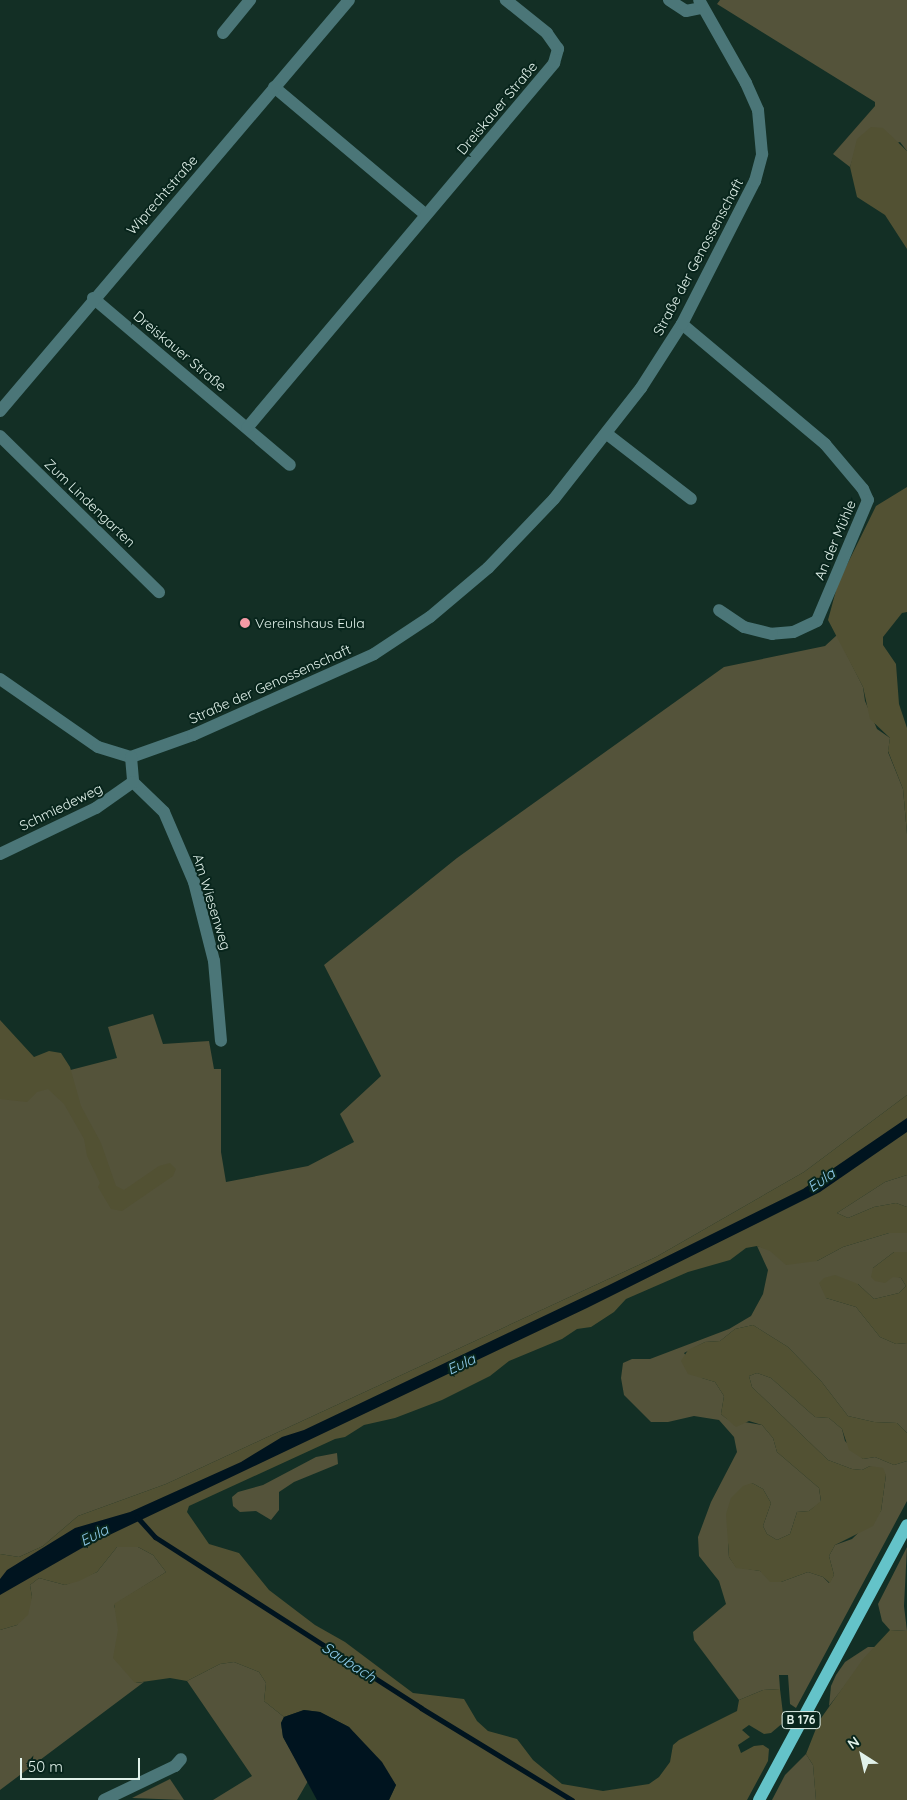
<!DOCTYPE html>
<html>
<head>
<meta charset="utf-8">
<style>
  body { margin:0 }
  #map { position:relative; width:907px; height:1800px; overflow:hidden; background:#132f25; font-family:Quicksand,sans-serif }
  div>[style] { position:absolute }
  .green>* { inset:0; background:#54533a }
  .forest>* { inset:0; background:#525133 }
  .water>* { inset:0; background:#00141f }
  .stream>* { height:5px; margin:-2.5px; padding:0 2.5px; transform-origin:2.5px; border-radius:2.5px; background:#00141f }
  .street>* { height:12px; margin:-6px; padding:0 6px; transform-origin:6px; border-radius:6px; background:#4b7678 }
  .primary>* { height:12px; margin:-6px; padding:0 6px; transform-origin:6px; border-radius:6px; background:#64c3c9 }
  .dots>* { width:14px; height:14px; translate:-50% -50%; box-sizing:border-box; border:2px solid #08251c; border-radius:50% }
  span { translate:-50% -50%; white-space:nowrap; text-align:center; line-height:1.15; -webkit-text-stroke:4px #08251c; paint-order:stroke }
  .shield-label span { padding:1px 4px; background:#08251c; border:1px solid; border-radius:4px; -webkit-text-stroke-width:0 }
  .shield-label { font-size:12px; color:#e1f1ea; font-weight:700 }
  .street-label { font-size:14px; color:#e1f1ea }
  .poi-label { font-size:14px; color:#e1f1ea }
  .left { translate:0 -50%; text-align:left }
  .water-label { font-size:15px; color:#8dc9e9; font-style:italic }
  .north { position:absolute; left:837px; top:1730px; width:50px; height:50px; -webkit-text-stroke:4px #08251c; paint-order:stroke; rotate:325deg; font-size:14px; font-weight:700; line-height:20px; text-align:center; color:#e1f1ea }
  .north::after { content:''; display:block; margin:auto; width:18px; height:22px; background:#e1f1ea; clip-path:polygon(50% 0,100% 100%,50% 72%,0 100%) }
  .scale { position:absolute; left:20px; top:1758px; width:120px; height:22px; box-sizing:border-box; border:2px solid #e1f1ea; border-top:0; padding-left:6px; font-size:15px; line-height:18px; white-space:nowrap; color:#e1f1ea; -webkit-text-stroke:4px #08251c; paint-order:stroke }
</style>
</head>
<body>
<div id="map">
  <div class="green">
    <i style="clip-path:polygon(720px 0,907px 0,907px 151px,900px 142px,853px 158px,850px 167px,833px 154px,875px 106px,875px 102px,717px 4px)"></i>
    <i style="clip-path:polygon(837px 635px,863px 687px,865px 701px,877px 729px,890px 738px,888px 752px,903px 789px,907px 834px,907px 1095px,804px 1172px,656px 1257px,166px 1484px,78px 1516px,43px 1546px,19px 1557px,0 1554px,0 1095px,55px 1074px,117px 1058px,108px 1027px,153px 1014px,163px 1044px,209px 1041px,214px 1069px,221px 1069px,221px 1152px,226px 1182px,308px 1166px,354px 1142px,340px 1114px,381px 1076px,324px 965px,457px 858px,724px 667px,825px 646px)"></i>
    <i style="clip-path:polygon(907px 1175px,907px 1207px,896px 1203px,874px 1207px,848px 1218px,837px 1213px,885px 1182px)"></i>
    <i style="clip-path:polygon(889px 1233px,907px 1233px,907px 1252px,894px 1252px,873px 1268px,901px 1278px,906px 1286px,899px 1293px,874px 1299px,858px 1284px,826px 1298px,856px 1307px,880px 1337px,896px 1344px,907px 1343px,907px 1433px,897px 1423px,874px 1422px,848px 1416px,821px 1381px,788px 1347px,753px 1325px,735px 1329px,720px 1341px,705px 1342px,684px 1353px,702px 1378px,715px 1382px,724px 1396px,721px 1414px,727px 1419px,762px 1425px,773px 1438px,777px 1452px,819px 1488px,821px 1502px,809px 1511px,797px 1512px,790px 1534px,777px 1540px,767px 1534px,763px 1526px,771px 1503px,763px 1489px,752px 1483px,728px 1544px,729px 1557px,736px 1567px,760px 1571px,781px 1582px,808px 1572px,823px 1577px,829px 1583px,834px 1575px,829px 1556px,835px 1545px,852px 1539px,881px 1511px,886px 1475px,870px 1466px,862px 1470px,852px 1469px,828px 1460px,752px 1387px,749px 1376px,757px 1373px,771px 1378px,815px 1417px,829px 1418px,842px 1429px,845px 1441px,863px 1459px,875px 1457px,894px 1465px,907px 1461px,907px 1501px,796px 1708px,790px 1704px,788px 1675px,779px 1675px,780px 1689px,763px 1690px,739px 1700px,694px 1640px,693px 1632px,726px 1604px,719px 1581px,699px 1556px,698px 1537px,711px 1502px,737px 1452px,734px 1437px,719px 1420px,694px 1416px,668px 1422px,651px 1422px,624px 1395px,621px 1378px,623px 1363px,632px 1359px,650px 1359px,729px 1329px,751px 1316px,763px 1294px,768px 1270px,757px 1246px,817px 1261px,843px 1247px)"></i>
    <i style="clip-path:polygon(337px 1453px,338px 1464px,294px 1482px,279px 1492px,279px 1510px,271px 1520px,256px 1511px,240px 1512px,233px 1506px,232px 1497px,238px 1492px,263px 1485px,316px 1457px)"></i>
    <i style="clip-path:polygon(117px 1547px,138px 1547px,153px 1555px,166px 1572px,114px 1605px,136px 1683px,144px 1682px,0 1790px,0 1630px,17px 1625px,32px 1597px,30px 1585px,39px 1578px,65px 1585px,97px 1572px)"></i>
    <i style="clip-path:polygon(907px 1547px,904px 1606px,907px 1631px,890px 1630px,882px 1621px,878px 1604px)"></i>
    <i style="clip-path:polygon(868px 1647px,875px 1647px,829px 1706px,831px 1686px,836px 1675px,845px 1662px)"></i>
    <i style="clip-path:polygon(234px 1662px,259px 1672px,266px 1683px,264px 1701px,284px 1717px,281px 1723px,283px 1737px,308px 1781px,297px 1800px,213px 1800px,252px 1776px,187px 1681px,220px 1664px)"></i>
    <i style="clip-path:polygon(806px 1754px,813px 1765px,816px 1800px,772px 1800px,785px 1775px)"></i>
    <i style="clip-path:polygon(170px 1779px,184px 1800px,132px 1798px)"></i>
  </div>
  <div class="forest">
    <i style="clip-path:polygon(871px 127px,883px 128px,907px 151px,907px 249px,885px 215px,857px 197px,850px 167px,857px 139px)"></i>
    <i style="clip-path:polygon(907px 487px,907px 612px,902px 613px,883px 637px,883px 645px,896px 664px,899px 704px,907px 728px,907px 834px,903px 789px,888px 751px,890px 738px,870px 719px,863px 687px,828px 620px,838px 583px,876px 506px)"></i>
    <i style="clip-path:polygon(0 1020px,34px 1057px,49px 1051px,61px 1053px,70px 1067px,81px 1106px,101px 1143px,116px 1186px,124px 1190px,159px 1166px,170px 1163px,176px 1169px,173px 1176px,122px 1211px,111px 1209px,98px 1187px,100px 1183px,87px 1156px,84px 1139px,64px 1104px,48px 1089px,37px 1092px,27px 1102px,0 1099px)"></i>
    <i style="clip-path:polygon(907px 1095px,907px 1175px,885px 1182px,837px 1213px,848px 1218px,874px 1207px,896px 1203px,907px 1207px,907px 1233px,889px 1233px,843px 1247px,817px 1261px,786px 1265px,770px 1251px,757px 1246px,746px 1248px,730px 1260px,688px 1272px,626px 1299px,614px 1312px,591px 1327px,577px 1329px,562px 1339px,509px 1361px,490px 1376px,442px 1400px,395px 1418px,364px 1425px,345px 1437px,335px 1439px,189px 1506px,187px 1512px,209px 1544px,239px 1553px,269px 1590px,315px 1625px,345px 1642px,413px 1693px,464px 1699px,477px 1721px,488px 1731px,517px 1739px,533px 1760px,562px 1784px,603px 1791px,649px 1784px,659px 1777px,670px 1762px,673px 1745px,679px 1740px,737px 1711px,739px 1700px,763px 1690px,780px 1689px,784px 1722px,771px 1733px,764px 1734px,749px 1725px,742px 1730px,750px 1737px,738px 1745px,741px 1753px,754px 1746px,763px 1745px,769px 1749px,768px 1761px,747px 1800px,389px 1800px,396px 1785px,349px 1727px,320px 1712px,304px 1710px,284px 1717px,264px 1701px,266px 1683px,259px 1672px,234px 1662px,220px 1664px,187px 1681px,170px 1678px,135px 1683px,113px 1658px,118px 1630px,114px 1604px,166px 1572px,153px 1555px,138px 1547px,117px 1547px,97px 1572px,79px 1581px,65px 1585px,39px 1578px,30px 1585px,32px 1597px,28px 1615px,17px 1625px,0 1630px,0 1554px,19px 1557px,43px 1546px,78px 1516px,166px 1484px,656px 1257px,804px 1172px)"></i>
    <i style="clip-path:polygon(894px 1252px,907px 1252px,907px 1343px,896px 1344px,880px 1337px,856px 1307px,826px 1298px,819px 1283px,824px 1278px,835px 1275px,858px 1284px,874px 1299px,899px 1293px,906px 1286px,901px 1278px,893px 1277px,885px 1283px,875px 1281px,871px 1277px,873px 1268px)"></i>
    <i style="clip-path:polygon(753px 1325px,788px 1347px,821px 1381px,848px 1416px,874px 1422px,897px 1423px,907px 1433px,907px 1461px,894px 1465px,875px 1457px,863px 1459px,849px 1450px,842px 1429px,829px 1418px,815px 1417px,771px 1378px,757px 1373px,749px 1376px,752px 1387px,828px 1460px,852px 1469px,862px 1470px,870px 1466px,883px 1468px,886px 1475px,881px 1511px,873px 1526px,835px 1545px,829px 1556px,834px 1575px,830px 1583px,823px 1577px,808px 1572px,781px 1582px,770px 1582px,760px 1571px,736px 1568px,729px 1557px,726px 1514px,731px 1498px,743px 1486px,752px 1483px,763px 1489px,771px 1503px,763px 1526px,767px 1534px,777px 1540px,790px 1534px,797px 1512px,809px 1511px,821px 1501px,819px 1488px,777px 1452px,773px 1438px,762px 1425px,749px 1421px,736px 1427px,721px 1414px,724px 1396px,715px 1382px,688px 1374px,681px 1361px,688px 1350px,705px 1342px,720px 1341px,735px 1329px)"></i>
    <i style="clip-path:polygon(890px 1630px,907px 1631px,907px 1800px,816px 1800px,813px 1765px,806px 1754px,819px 1721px,863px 1659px)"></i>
  </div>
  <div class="water">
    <i style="clip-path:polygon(907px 1118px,907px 1132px,820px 1192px,587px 1308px,82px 1548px,0 1595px,0 1579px,7px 1570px,75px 1528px,130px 1512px,241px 1462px,282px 1437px,304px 1430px,607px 1286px,803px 1189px)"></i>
    <i style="clip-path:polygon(304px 1710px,320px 1712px,349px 1727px,382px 1762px,396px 1785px,389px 1800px,317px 1800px,283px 1737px,281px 1723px,284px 1717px)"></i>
  </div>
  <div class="stream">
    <i style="left:137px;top:1517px;width:27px;rotate:48deg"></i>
    <i style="left:155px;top:1537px;width:316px;rotate:32.7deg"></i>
    <i style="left:421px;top:1708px;width:177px;rotate:31.4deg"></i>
  </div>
  <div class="street">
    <i style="left:669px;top:0;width:20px;rotate:33deg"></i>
    <i style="left:686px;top:11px;width:16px;rotate:-11deg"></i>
    <i style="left:223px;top:33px;width:43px;rotate:-50.7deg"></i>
    <i style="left:274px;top:87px;width:197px;rotate:40.1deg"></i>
    <i style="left:93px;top:298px;width:258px;rotate:40.3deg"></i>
    <i style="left:682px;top:324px;width:187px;rotate:40deg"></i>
    <i style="left:825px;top:444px;width:59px;rotate:49.8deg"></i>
    <i style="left:863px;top:489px;width:12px;rotate:66deg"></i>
    <i style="left:868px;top:500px;width:131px;rotate:112.9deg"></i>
    <i style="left:817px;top:621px;width:26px;rotate:155deg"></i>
    <i style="left:793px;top:632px;width:21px;rotate:175deg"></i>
    <i style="left:772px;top:634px;width:29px;rotate:-166deg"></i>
    <i style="left:744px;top:627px;width:30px;rotate:-146deg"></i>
    <i style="left:0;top:411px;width:539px;rotate:-49.66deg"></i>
    <i style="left:247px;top:428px;width:477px;rotate:-49.9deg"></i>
    <i style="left:554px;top:63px;width:15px;rotate:-74deg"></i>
    <i style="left:558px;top:49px;width:19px;rotate:-125deg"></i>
    <i style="left:547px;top:33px;width:53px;rotate:-141.2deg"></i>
    <i style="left:607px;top:434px;width:106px;rotate:37.7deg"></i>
    <i style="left:0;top:436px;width:223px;rotate:44.5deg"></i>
    <i style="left:0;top:679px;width:119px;rotate:34.8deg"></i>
    <i style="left:98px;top:747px;width:34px;rotate:17deg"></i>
    <i style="left:131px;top:757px;width:66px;rotate:-19.5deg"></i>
    <i style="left:193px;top:735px;width:198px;rotate:-24.1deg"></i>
    <i style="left:374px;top:654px;width:67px;rotate:-33.5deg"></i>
    <i style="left:430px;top:617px;width:76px;rotate:-40.2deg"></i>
    <i style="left:488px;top:568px;width:95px;rotate:-46.3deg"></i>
    <i style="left:554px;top:499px;width:141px;rotate:-51.9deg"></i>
    <i style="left:641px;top:388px;width:76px;rotate:-57.4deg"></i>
    <i style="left:682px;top:324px;width:161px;rotate:-63deg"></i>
    <i style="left:755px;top:181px;width:28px;rotate:-75deg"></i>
    <i style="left:762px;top:154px;width:44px;rotate:-95.2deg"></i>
    <i style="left:758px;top:110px;width:30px;rotate:-114deg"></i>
    <i style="left:746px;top:83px;width:95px;rotate:-119.5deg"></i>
    <i style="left:131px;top:757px;width:25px;rotate:85deg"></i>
    <i style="left:133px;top:782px;width:43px;rotate:44.1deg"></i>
    <i style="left:164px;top:812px;width:76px;rotate:66.8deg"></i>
    <i style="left:194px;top:882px;width:81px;rotate:75.8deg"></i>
    <i style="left:214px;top:961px;width:80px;rotate:85deg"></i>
    <i style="left:0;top:854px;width:106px;rotate:-25.6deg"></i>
    <i style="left:96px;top:808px;width:45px;rotate:-35.1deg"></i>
    <i style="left:104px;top:1800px;width:79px;rotate:-25.6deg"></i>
    <i style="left:175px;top:1766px;width:9px;rotate:-49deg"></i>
  </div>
  <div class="primary">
    <i style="left:759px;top:1800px;width:312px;rotate:-61.7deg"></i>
  </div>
  <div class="dots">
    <i style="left:245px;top:623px;background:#f49aa5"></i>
  </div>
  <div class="shield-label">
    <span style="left:801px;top:1720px">B 176</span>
  </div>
  <div class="street-label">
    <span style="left:497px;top:108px;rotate:-50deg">Dreiskauer Straße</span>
    <span style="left:162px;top:195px;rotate:-49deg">Wiprechtstraße</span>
    <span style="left:698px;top:257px;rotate:-62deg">Straße der Genossenschaft</span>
    <span style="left:180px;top:351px;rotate:40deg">Dreiskauer Straße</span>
    <span style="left:90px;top:503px;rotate:44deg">Zum Lindengarten</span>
    <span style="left:835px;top:540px;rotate:-67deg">An der Mühle</span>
    <span style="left:270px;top:684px;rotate:-24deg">Straße der Genossenschaft</span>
    <span style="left:61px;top:807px;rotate:-26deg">Schmiedeweg</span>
    <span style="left:212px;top:902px;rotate:73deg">Am Wiesenweg</span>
  </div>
  <div class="poi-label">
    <span class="left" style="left:255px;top:623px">Vereinshaus Eula</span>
  </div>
  <div class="water-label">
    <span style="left:821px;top:1180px;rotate:-35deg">Eula</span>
    <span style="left:461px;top:1364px;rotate:-25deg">Eula</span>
    <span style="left:94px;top:1535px;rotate:-27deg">Eula</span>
    <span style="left:349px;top:1662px;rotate:33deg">Saubach</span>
  </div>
  <div class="north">N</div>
  <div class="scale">50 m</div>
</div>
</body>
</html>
